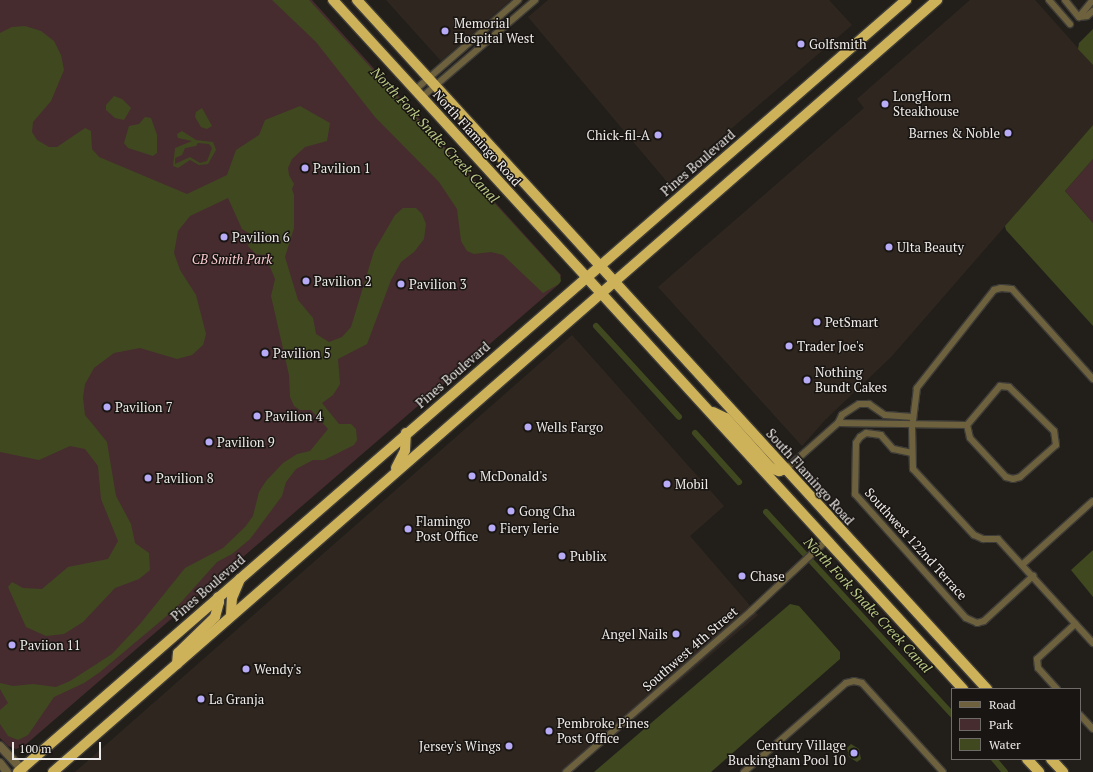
<!DOCTYPE html>
<html>
<head>
<meta charset="utf-8">
<style>
  body { margin:0 }
  #map { position:relative; width:1093px; height:772px; overflow:hidden; background:#221f1b; font-family:"PT Serif",serif }
  div>[style] { position:absolute }
  .built>* { inset:0; background:#2f271f }
  .green>* { inset:0; background:#462c2f }
  .water>* { inset:0; background:#404820 }
  .canal>* { height:6px; margin:-3px; padding:0 3px; transform-origin:3px; border-radius:3px; background:#404820 }
  .roads { filter:drop-shadow(1px 0 #3e3c38) drop-shadow(-1px 0 #3e3c38) drop-shadow(0 1px #3e3c38) drop-shadow(0 -1px #3e3c38) }
  .minor>* { height:6px; margin:-3px; padding:0 3px; transform-origin:3px; border-radius:3px; background:#6e623e }
  .tertiary>* { height:8px; margin:-4px; padding:0 4px; transform-origin:4px; border-radius:4px; background:#6e623e }
  .trunk>* { height:10px; margin:-5px; padding:0 5px; transform-origin:5px; border-radius:5px; background:#ceb25a }
  .dots>* { width:11px; height:11px; translate:-50% -50%; box-sizing:border-box; border:2px solid #191512; border-radius:50% }
  span { translate:-50% -50%; white-space:nowrap; text-align:center; line-height:1.15; -webkit-text-stroke:3px #191512; paint-order:stroke }
  .poi-label { font-size:13px; color:#edebe9 }
  .left { translate:0 -50%; text-align:left }
  .right { translate:-100% -50%; text-align:right }
  .street-label { font-size:13px; color:#edebe9 }
  .park-label { font-size:13px; color:#f9c9ce; font-style:italic }
  .water-label { font-size:14px; color:#b9c985; font-style:italic }
  .legend { position:absolute; left:951px; top:688px; width:130px; height:72px; box-sizing:border-box; background:#191512; border:1px solid #6e6b68; margin:0; padding:5px 7px; list-style:none; font-size:12px; color:#edebe9 }
  .legend li { display:flex; align-items:center; gap:8px; height:20px }
  .legend b { width:20px; border:1px solid #6e6b68 }
  .scale { position:absolute; left:12px; top:742px; width:89px; height:18px; box-sizing:border-box; border:2px solid #edebe9; border-top:0; padding-left:5px; font-size:12px; line-height:14px; white-space:nowrap; color:#edebe9; -webkit-text-stroke:3px #191512; paint-order:stroke }
</style>
</head>
<body>
<div id="map">
  <div class="built">
    <i style="clip-path:polygon(386px 0,511px 0,441px 61px)"></i>
    <i style="clip-path:polygon(548px 0,829px 0,852px 25px,668px 183px,528px 17px)"></i>
    <i style="clip-path:polygon(970px 0,1035px 0,1093px 65px,1093px 125px,891px 357px,825px 420px,802px 446px,658px 287px,864px 108px,857px 99px)"></i>
    <i style="clip-path:polygon(572px 335px,724px 506px,690px 536px,758px 615px,572px 772px,75px 772px)"></i>
  </div>
  <div class="green">
    <i style="clip-path:polygon(0 0,312px 0,561px 275px,558px 285px,24px 746px,16px 749px,8px 746px,0 738px)"></i>
    <i style="clip-path:polygon(1093px 159px,1093px 223px,1065px 191px)"></i>
  </div>
  <div class="water">
    <i style="clip-path:polygon(272px 0,309px 0,560px 275px,561px 281px,559px 284px,543px 293px,503px 255px,491px 252px,474px 254px,467px 251px,461px 241px,457px 209px,439px 182px,375px 117px,316px 42px)"></i>
    <i style="clip-path:polygon(25px 26px,41px 31px,54px 41px,61px 55px,64px 70px,51px 101px,33px 122px,32px 132px,37px 140px,49px 147px,57px 147px,85px 128px,91px 131px,92px 149px,99px 157px,187px 194px,227px 175px,236px 150px,259px 135px,265px 120px,300px 106px,330px 123px,327px 141px,305px 147px,292px 159px,288px 168px,289px 175px,294px 184px,292px 189px,294px 195px,294px 228px,285px 257px,298px 300px,313px 318px,316px 334px,329px 342px,342px 337px,351px 327px,374px 251px,395px 215px,403px 208px,416px 208px,422px 214px,426px 224px,424px 239px,414px 252px,401px 262px,391px 280px,367px 344px,338px 359px,340px 384px,333px 395px,322px 403px,339px 424px,351px 424px,356px 429px,357px 440px,354px 445px,324px 460px,313px 460px,296px 469px,286px 482px,282px 496px,250px 539px,232px 554px,217px 562px,175px 609px,100px 672px,84px 683px,54px 697px,28px 735px,18px 740px,8px 736px,0 724px,0 710px,8px 703px,0 689px,0 683px,13px 686px,33px 684px,56px 687px,70px 681px,112px 654px,140px 624px,185px 568px,223px 548px,245px 527px,253px 516px,259px 492px,266px 481px,283px 463px,297px 454px,310px 451px,328px 429px,311px 410px,300px 410px,294px 406px,290px 397px,289px 375px,271px 296px,275px 279px,265px 255px,256px 254px,248px 246px,250px 234px,242px 229px,228px 198px,190px 216px,178px 231px,174px 253px,180px 270px,196px 295px,206px 334px,203px 345px,192px 355px,177px 359px,140px 348px,114px 353px,94px 368px,85px 384px,83px 397px,85px 415px,107px 442px,116px 496px,131px 524px,135px 543px,149px 553px,150px 570px,139px 579px,115px 588px,83px 622px,64px 634px,46px 636px,26px 627px,8px 587px,12px 582px,23px 588px,42px 589px,68px 567px,108px 559px,118px 541px,101px 499px,98px 466px,85px 449px,70px 446px,39px 460px,0 452px,0 33px,12px 27px)"></i>
    <i style="clip-path:polygon(1093px 29px,1093px 65px,1078px 49px,1079px 43px)"></i>
    <i style="clip-path:polygon(114px 96px,122px 99px,131px 108px,124px 120px,115px 118px,106px 110px,106px 105px)"></i>
    <i style="clip-path:polygon(202px 108px,212px 126px,207px 129px,201px 127px,195px 117px,196px 112px)"></i>
    <i style="clip-path:polygon(145px 117px,151px 118px,157px 135px,157px 153px,153px 156px,128px 148px,124px 143px,129px 126px,139px 124px)"></i>
    <i style="clip-path:polygon(1093px 125px,1093px 159px,1065px 191px,1093px 223px,1093px 326px,1006px 230px,1005px 226px)"></i>
    <i style="clip-path:polygon(evenodd,182px 131px,196px 140px,213px 142px,216px 150px,208px 164px,199px 165px,190px 160px,178px 168px,173px 166px,175px 148px,192px 141px,178px 138px,177px 134px,182px 131px,198px 143px,209px 144px,212px 148px,207px 161px,200px 163px,190px 157px,175px 164px,175px 158px,182px 155px,185px 148px,196px 146px,198px 143px)"></i>
    <i style="clip-path:polygon(1093px 550px,1093px 597px,1071px 570px)"></i>
    <i style="clip-path:polygon(790px 604px,799px 606px,840px 652px,840px 659px,711px 772px,594px 772px)"></i>
    <i style="clip-path:polygon(851px 744px,859px 749px,861px 759px,857px 762px,849px 757px,847px 748px)"></i>
  </div>
  <div class="canal">
    <i style="left:596px;top:326px;width:123px;rotate:47.6deg"></i>
    <i style="left:695px;top:433px;width:66px;rotate:48.1deg"></i>
    <i style="left:766px;top:512px;width:275px;rotate:47.4deg"></i>
    <i style="left:994px;top:759px;width:17px;rotate:50deg"></i>
  </div>
  <div class="roads">
    <div class="minor">
      <i style="left:1049px;top:0;width:32px;rotate:49deg"></i>
      <i style="left:1065px;top:0;width:22px;rotate:51deg"></i>
      <i style="left:1079px;top:17px;width:22px;rotate:-51deg"></i>
      <i style="left:1079px;top:17px;width:8px;rotate:-7deg"></i>
      <i style="left:1087px;top:16px;width:8px;rotate:-40deg"></i>
      <i style="left:415px;top:90px;width:137px;rotate:-41.1deg"></i>
      <i style="left:422px;top:97px;width:149px;rotate:-40.6deg"></i>
      <i style="left:1093px;top:379px;width:121px;rotate:-132deg"></i>
      <i style="left:1012px;top:289px;width:11px;rotate:-175deg"></i>
      <i style="left:1001px;top:288px;width:7px;rotate:164deg"></i>
      <i style="left:994px;top:290px;width:125px;rotate:128.2deg"></i>
      <i style="left:917px;top:388px;width:38px;rotate:97deg"></i>
      <i style="left:912px;top:426px;width:43px;rotate:88.7deg"></i>
      <i style="left:913px;top:469px;width:90px;rotate:47.3deg"></i>
      <i style="left:974px;top:535px;width:10px;rotate:24deg"></i>
      <i style="left:983px;top:539px;width:15px"></i>
      <i style="left:998px;top:539px;width:141px;rotate:47.6deg"></i>
      <i style="left:838px;top:423px;width:129px;rotate:0.9deg"></i>
      <i style="left:967px;top:425px;width:13px;rotate:77deg"></i>
      <i style="left:970px;top:438px;width:53px;rotate:47.3deg"></i>
      <i style="left:1006px;top:477px;width:7px;rotate:16deg"></i>
      <i style="left:1013px;top:479px;width:7px;rotate:-16deg"></i>
      <i style="left:1020px;top:477px;width:48px;rotate:-41.6deg"></i>
      <i style="left:1056px;top:445px;width:14px;rotate:-98deg"></i>
      <i style="left:1054px;top:431px;width:63px;rotate:-135.6deg"></i>
      <i style="left:1009px;top:387px;width:9px;rotate:-174deg"></i>
      <i style="left:1000px;top:386px;width:51px;rotate:130.2deg"></i>
      <i style="left:912px;top:453px;width:19px;rotate:-168deg"></i>
      <i style="left:893px;top:449px;width:18px;rotate:-131deg"></i>
      <i style="left:881px;top:435px;width:15px;rotate:-172deg"></i>
      <i style="left:866px;top:433px;width:7px;rotate:146deg"></i>
      <i style="left:860px;top:437px;width:7px;rotate:124deg"></i>
      <i style="left:856px;top:443px;width:51px;rotate:91.1deg"></i>
      <i style="left:855px;top:494px;width:166px;rotate:48.2deg"></i>
      <i style="left:966px;top:618px;width:12px;rotate:24deg"></i>
      <i style="left:977px;top:623px;width:7px;rotate:-16deg"></i>
      <i style="left:984px;top:621px;width:67px;rotate:-42.6deg"></i>
      <i style="left:786px;top:469px;width:69px;rotate:-41.5deg"></i>
      <i style="left:838px;top:423px;width:9px;rotate:-63deg"></i>
      <i style="left:842px;top:415px;width:20px;rotate:-33deg"></i>
      <i style="left:859px;top:404px;width:10px"></i>
      <i style="left:869px;top:404px;width:19px;rotate:35deg"></i>
      <i style="left:885px;top:415px;width:28px;rotate:4deg"></i>
      <i style="left:1023px;top:564px;width:94px;rotate:-42deg"></i>
      <i style="left:1057px;top:689px;width:28px;rotate:-132deg"></i>
      <i style="left:1038px;top:668px;width:9px;rotate:-96deg"></i>
      <i style="left:1037px;top:659px;width:52px;rotate:-42.6deg"></i>
      <i style="left:1080px;top:715px;width:19px;rotate:47deg"></i>
      <i style="left:566px;top:772px;width:245px;rotate:-41deg"></i>
      <i style="left:751px;top:611px;width:104px;rotate:-43.1deg"></i>
      <i style="left:744px;top:772px;width:135px;rotate:-41.1deg"></i>
      <i style="left:846px;top:683px;width:8px;rotate:-14deg"></i>
      <i style="left:854px;top:681px;width:8px;rotate:14deg"></i>
      <i style="left:862px;top:683px;width:120px;rotate:47.7deg"></i>
    </div>
    <div class="tertiary">
      <i style="left:0;top:746px;width:35px;rotate:47deg"></i>
      <i style="left:0;top:763px;width:11px;rotate:52deg"></i>
    </div>
    <div class="trunk">
      <i style="left:333px;top:0;width:934px;rotate:47.56deg"></i>
      <i style="left:357px;top:0;width:934px;rotate:47.56deg"></i>
      <i style="left:713px;top:412px;width:14px;rotate:25deg"></i>
      <i style="left:726px;top:418px;width:67px;rotate:48deg"></i>
      <i style="left:771px;top:468px;width:9px;rotate:21deg"></i>
      <i style="left:779px;top:471px;width:7px;rotate:-16deg"></i>
      <i style="left:396px;top:468px;width:20px;rotate:-63deg"></i>
      <i style="left:405px;top:450px;width:17px;rotate:-87deg"></i>
      <i style="left:231px;top:615px;width:17px;rotate:-87deg"></i>
      <i style="left:232px;top:598px;width:21px;rotate:-67deg"></i>
      <i style="left:177px;top:664px;width:11px;rotate:-85deg"></i>
      <i style="left:178px;top:653px;width:52px;rotate:-44.2deg"></i>
      <i style="left:215px;top:617px;width:16px;rotate:-75deg"></i>
      <i style="left:219px;top:602px;width:5px;rotate:-101deg"></i>
      <i style="left:1027px;top:759px;width:18px;rotate:47deg"></i>
      <i style="left:1051px;top:759px;width:18px;rotate:47deg"></i>
      <i style="left:18px;top:772px;width:1177px;rotate:-41deg"></i>
      <i style="left:53px;top:772px;width:1174px;rotate:-41.13deg"></i>
    </div>
  </div>
  <div class="dots">
    <i style="left:445px;top:31px;background:#b7abf8"></i>
    <i style="left:801px;top:44px;background:#b7abf8"></i>
    <i style="left:885px;top:104px;background:#b7abf8"></i>
    <i style="left:1008px;top:133px;background:#b7abf8"></i>
    <i style="left:658px;top:135px;background:#b7abf8"></i>
    <i style="left:305px;top:168px;background:#b7abf8"></i>
    <i style="left:224px;top:237px;background:#b7abf8"></i>
    <i style="left:889px;top:247px;background:#b7abf8"></i>
    <i style="left:306px;top:281px;background:#b7abf8"></i>
    <i style="left:401px;top:284px;background:#b7abf8"></i>
    <i style="left:817px;top:322px;background:#b7abf8"></i>
    <i style="left:789px;top:346px;background:#b7abf8"></i>
    <i style="left:265px;top:353px;background:#b7abf8"></i>
    <i style="left:807px;top:380px;background:#b7abf8"></i>
    <i style="left:107px;top:407px;background:#b7abf8"></i>
    <i style="left:257px;top:416px;background:#b7abf8"></i>
    <i style="left:528px;top:427px;background:#b7abf8"></i>
    <i style="left:209px;top:442px;background:#b7abf8"></i>
    <i style="left:472px;top:476px;background:#b7abf8"></i>
    <i style="left:148px;top:478px;background:#b7abf8"></i>
    <i style="left:667px;top:484px;background:#b7abf8"></i>
    <i style="left:511px;top:511px;background:#b7abf8"></i>
    <i style="left:492px;top:528px;background:#b7abf8"></i>
    <i style="left:408px;top:529px;background:#b7abf8"></i>
    <i style="left:562px;top:556px;background:#b7abf8"></i>
    <i style="left:742px;top:576px;background:#b7abf8"></i>
    <i style="left:676px;top:634px;background:#b7abf8"></i>
    <i style="left:12px;top:645px;background:#b7abf8"></i>
    <i style="left:246px;top:669px;background:#b7abf8"></i>
    <i style="left:201px;top:699px;background:#b7abf8"></i>
    <i style="left:549px;top:731px;background:#b7abf8"></i>
    <i style="left:509px;top:746px;background:#b7abf8"></i>
    <i style="left:854px;top:753px;background:#b7abf8"></i>
  </div>
  <div class="poi-label">
    <span class="left" style="left:454px;top:31px">Memorial<br>Hospital West</span>
    <span class="left" style="left:809px;top:44px">Golfsmith</span>
    <span class="left" style="left:893px;top:104px">LongHorn<br>Steakhouse</span>
    <span class="right" style="left:1000px;top:133px">Barnes &amp; Noble</span>
    <span class="right" style="left:650px;top:135px">Chick-fil-A</span>
    <span class="left" style="left:313px;top:168px">Pavilion 1</span>
    <span class="left" style="left:232px;top:237px">Pavilion 6</span>
    <span class="left" style="left:897px;top:247px">Ulta Beauty</span>
    <span class="left" style="left:314px;top:281px">Pavilion 2</span>
    <span class="left" style="left:409px;top:284px">Pavilion 3</span>
    <span class="left" style="left:825px;top:322px">PetSmart</span>
    <span class="left" style="left:797px;top:346px">Trader Joe's</span>
    <span class="left" style="left:273px;top:353px">Pavilion 5</span>
    <span class="left" style="left:815px;top:380px">Nothing<br>Bundt Cakes</span>
    <span class="left" style="left:115px;top:407px">Pavilion 7</span>
    <span class="left" style="left:265px;top:416px">Pavilion 4</span>
    <span class="left" style="left:536px;top:427px">Wells Fargo</span>
    <span class="left" style="left:217px;top:442px">Pavilion 9</span>
    <span class="left" style="left:480px;top:476px">McDonald's</span>
    <span class="left" style="left:156px;top:478px">Pavilion 8</span>
    <span class="left" style="left:675px;top:484px">Mobil</span>
    <span class="left" style="left:519px;top:511px">Gong Cha</span>
    <span class="left" style="left:416px;top:529px">Flamingo<br>Post Office</span>
    <span class="left" style="left:500px;top:528px">Fiery Ierie</span>
    <span class="left" style="left:570px;top:556px">Publix</span>
    <span class="left" style="left:750px;top:576px">Chase</span>
    <span class="right" style="left:668px;top:634px">Angel Nails</span>
    <span class="left" style="left:20px;top:645px">Paviion 11</span>
    <span class="left" style="left:254px;top:669px">Wendy's</span>
    <span class="left" style="left:209px;top:699px">La Granja</span>
    <span class="left" style="left:557px;top:731px">Pembroke Pines<br>Post Office</span>
    <span class="right" style="left:501px;top:746px">Jersey's Wings</span>
    <span class="right" style="left:846px;top:753px">Century Village<br>Buckingham Pool 10</span>
  </div>
  <div class="street-label">
    <span style="left:477px;top:138px;rotate:48deg">North Flamingo Road</span>
    <span style="left:698px;top:163px;rotate:-41deg">Pines Boulevard</span>
    <span style="left:453px;top:375px;rotate:-41deg">Pines Boulevard</span>
    <span style="left:810px;top:477px;rotate:48deg">South Flamingo Road</span>
    <span style="left:916px;top:544px;rotate:48deg">Southwest 122nd Terrace</span>
    <span style="left:208px;top:588px;rotate:-41deg">Pines Boulevard</span>
    <span style="left:690px;top:649px;rotate:-41deg">Southwest 4th Street</span>
  </div>
  <div class="park-label">
    <span style="left:232px;top:259px">CB Smith Park</span>
  </div>
  <div class="water-label">
    <span style="left:435px;top:135px;rotate:47deg">North Fork Snake Creek Canal</span>
    <span style="left:868px;top:605px;rotate:47deg">North Fork Snake Creek Canal</span>
  </div>
  <ul class="legend">
  <li><b style="height:5px;background:#6e623e"></b>Road</li>
  <li><b style="height:11px;background:#462c2f"></b>Park</li>
  <li><b style="height:11px;background:#404820"></b>Water</li>
  </ul>
  <div class="scale">100 m</div>
</div>
</body>
</html>
